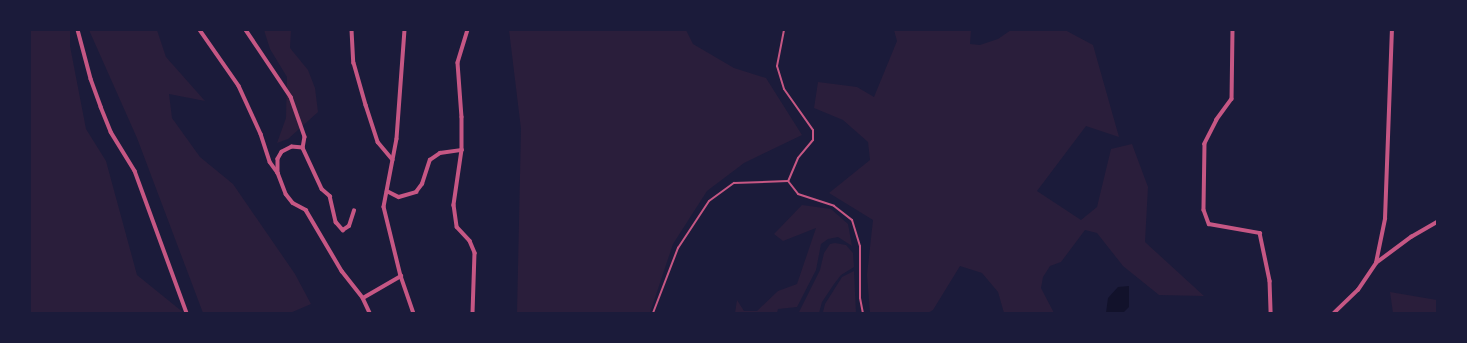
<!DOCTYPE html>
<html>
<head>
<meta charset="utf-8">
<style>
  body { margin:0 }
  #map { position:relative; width:1467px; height:343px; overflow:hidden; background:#1b1b3a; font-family:"PT Sans Narrow",sans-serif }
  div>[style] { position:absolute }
  .green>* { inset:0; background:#2a1e3b }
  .water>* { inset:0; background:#12122b }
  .service>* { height:2px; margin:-1px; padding:0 1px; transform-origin:1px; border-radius:1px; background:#c65784 }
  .minor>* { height:3.5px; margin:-1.75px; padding:0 1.75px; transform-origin:1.75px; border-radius:1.75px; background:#c65784 }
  span { translate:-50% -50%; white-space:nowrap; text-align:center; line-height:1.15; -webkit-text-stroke:4px #1b1b3a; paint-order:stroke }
  .frame { position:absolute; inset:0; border:31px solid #1b1b3a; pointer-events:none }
</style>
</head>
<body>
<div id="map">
  <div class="green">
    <i style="clip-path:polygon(30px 30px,70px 30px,70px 46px,86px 129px,106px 161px,137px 275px,184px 313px,30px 313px)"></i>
    <i style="clip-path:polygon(89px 30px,157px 30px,166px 57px,205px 101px,169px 94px,172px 118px,200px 157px,233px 184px,295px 274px,311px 304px,290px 313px,203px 313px,137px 138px)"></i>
    <i style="clip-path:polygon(264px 30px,291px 30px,290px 48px,308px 70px,315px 88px,318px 112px,288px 139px,277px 143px,286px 118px,287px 77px,270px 49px)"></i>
    <i style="clip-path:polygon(509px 30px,686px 30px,693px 44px,734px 68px,766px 78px,802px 135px,744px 163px,707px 191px,673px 244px,650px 313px,517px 313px,521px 129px)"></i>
    <i style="clip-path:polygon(894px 30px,971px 30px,970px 44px,980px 45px,998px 39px,1011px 30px,1065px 30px,1093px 45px,1119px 137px,1086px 126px,1037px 191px,1081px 220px,1097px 207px,1111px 149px,1132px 144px,1148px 187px,1145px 242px,1204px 296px,1159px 295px,1123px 266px,1097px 233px,1085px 230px,1061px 262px,1050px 266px,1043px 277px,1041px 288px,1054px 313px,1004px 313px,998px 292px,982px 273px,960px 266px,933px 310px,928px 313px,870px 313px,867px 275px,873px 220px,829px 193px,870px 160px,868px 142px,843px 120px,814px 108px,818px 82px,857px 87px,874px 97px,897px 41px)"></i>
    <i style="clip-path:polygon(802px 205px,831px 209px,848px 224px,852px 246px,838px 237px,828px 239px,821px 244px,816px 270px,797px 307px,778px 309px,777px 313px,735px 313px,737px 300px,744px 311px,757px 311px,778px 291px,797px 284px,816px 228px,783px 241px,774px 234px)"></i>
    <i style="clip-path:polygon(835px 243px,846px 245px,853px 253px,854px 267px,841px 275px,834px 284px,822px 302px,819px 313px,793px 313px,799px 312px,820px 270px,824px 253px,830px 244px)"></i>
    <i style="clip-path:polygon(854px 271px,856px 313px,823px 312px,825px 304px,842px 277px)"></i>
    <i style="clip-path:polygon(1390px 292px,1437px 300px,1437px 313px,1393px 313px)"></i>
  </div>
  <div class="water">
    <i style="clip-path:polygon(1129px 286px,1129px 307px,1124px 312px,1106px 313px,1108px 298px,1118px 287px)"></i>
  </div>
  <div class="service">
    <i style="left:784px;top:30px;width:37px;rotate:101deg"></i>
    <i style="left:777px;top:66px;width:24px;rotate:73deg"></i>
    <i style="left:784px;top:89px;width:50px;rotate:54.7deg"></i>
    <i style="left:813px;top:130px;width:10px;rotate:90deg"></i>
    <i style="left:813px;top:140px;width:23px;rotate:130deg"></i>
    <i style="left:798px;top:158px;width:25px;rotate:113deg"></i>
    <i style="left:788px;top:181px;width:16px;rotate:52deg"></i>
    <i style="left:798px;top:194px;width:38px;rotate:18deg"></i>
    <i style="left:834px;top:206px;width:23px;rotate:38deg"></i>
    <i style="left:852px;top:220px;width:27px;rotate:73deg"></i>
    <i style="left:860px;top:246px;width:52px;rotate:90deg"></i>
    <i style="left:860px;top:298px;width:15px;rotate:79deg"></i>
    <i style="left:653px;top:313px;width:70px;rotate:-69deg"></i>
    <i style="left:678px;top:248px;width:56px;rotate:-56.6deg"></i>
    <i style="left:709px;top:201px;width:31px;rotate:-36deg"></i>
    <i style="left:734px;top:183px;width:54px;rotate:-2.1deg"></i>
  </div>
  <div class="minor">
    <i style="left:78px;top:30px;width:51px;rotate:75.1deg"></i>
    <i style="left:91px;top:79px;width:30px;rotate:70deg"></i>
    <i style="left:101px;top:107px;width:27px;rotate:68deg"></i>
    <i style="left:111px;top:132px;width:46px;rotate:58.4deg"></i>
    <i style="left:135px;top:171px;width:151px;rotate:69.9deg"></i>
    <i style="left:200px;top:30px;width:68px;rotate:55.1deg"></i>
    <i style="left:239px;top:86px;width:53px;rotate:65.4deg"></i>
    <i style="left:261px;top:134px;width:29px;rotate:72deg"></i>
    <i style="left:270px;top:162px;width:14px;rotate:54deg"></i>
    <i style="left:278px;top:173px;width:22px;rotate:69deg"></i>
    <i style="left:286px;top:194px;width:11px;rotate:52deg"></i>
    <i style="left:293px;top:203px;width:15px;rotate:28deg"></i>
    <i style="left:306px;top:210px;width:71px;rotate:59.5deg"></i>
    <i style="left:342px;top:271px;width:34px;rotate:52deg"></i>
    <i style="left:363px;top:298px;width:44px;rotate:-30.1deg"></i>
    <i style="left:246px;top:30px;width:81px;rotate:56.1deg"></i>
    <i style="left:291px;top:97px;width:42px;rotate:70.7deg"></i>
    <i style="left:305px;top:137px;width:11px;rotate:100deg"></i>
    <i style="left:303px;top:148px;width:11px;rotate:-175deg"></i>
    <i style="left:292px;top:147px;width:11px;rotate:153deg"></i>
    <i style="left:282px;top:152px;width:8px;rotate:120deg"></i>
    <i style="left:278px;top:159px;width:14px;rotate:90deg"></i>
    <i style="left:352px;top:30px;width:33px;rotate:87deg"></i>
    <i style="left:354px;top:63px;width:44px;rotate:74.1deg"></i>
    <i style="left:366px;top:105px;width:39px;rotate:72deg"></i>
    <i style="left:378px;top:142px;width:23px;rotate:50deg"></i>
    <i style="left:405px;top:30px;width:109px;rotate:94.2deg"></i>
    <i style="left:397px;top:139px;width:69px;rotate:100.8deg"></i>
    <i style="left:384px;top:207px;width:71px;rotate:76.2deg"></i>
    <i style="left:401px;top:276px;width:39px;rotate:71deg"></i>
    <i style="left:468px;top:30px;width:34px;rotate:107deg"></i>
    <i style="left:458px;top:63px;width:54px;rotate:85.8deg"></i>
    <i style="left:462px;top:117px;width:33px;rotate:90deg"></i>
    <i style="left:462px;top:150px;width:56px;rotate:98.3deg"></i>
    <i style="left:454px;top:205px;width:22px;rotate:82deg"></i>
    <i style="left:457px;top:227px;width:19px;rotate:47deg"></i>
    <i style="left:470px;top:241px;width:13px;rotate:67deg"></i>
    <i style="left:475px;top:253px;width:60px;rotate:91.9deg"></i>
    <i style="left:1233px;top:30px;width:69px;rotate:90.8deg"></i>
    <i style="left:1232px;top:99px;width:26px;rotate:126deg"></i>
    <i style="left:1217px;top:120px;width:27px;rotate:117deg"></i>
    <i style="left:1205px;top:144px;width:66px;rotate:90.9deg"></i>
    <i style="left:1204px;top:210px;width:15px;rotate:70deg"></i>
    <i style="left:1209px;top:224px;width:52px;rotate:10deg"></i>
    <i style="left:1260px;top:233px;width:49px;rotate:78.2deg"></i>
    <i style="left:1270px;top:281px;width:32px;rotate:88deg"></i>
    <i style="left:303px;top:148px;width:45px;rotate:65.1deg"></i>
    <i style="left:322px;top:189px;width:11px;rotate:41deg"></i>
    <i style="left:330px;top:196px;width:27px;rotate:77deg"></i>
    <i style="left:336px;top:222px;width:11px;rotate:49deg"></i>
    <i style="left:343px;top:230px;width:7px;rotate:-34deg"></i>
    <i style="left:349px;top:226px;width:16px;rotate:-72deg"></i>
    <i style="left:387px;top:191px;width:13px;rotate:27deg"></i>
    <i style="left:399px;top:197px;width:18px;rotate:-16deg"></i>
    <i style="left:416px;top:192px;width:10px;rotate:-53deg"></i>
    <i style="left:422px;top:184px;width:25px;rotate:-72deg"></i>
    <i style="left:430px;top:160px;width:12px;rotate:-35deg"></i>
    <i style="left:440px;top:153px;width:22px;rotate:-8deg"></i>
    <i style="left:1376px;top:263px;width:45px;rotate:-78.4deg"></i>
    <i style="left:1385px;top:219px;width:189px;rotate:-87.9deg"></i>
    <i style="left:363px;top:298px;width:17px;rotate:65deg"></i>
    <i style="left:1334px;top:313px;width:33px;rotate:-44deg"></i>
    <i style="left:1358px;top:290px;width:32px;rotate:-56deg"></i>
    <i style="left:1376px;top:263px;width:44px;rotate:-36.6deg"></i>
    <i style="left:1411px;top:237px;width:30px;rotate:-30deg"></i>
  </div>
  <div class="frame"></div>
</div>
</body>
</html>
